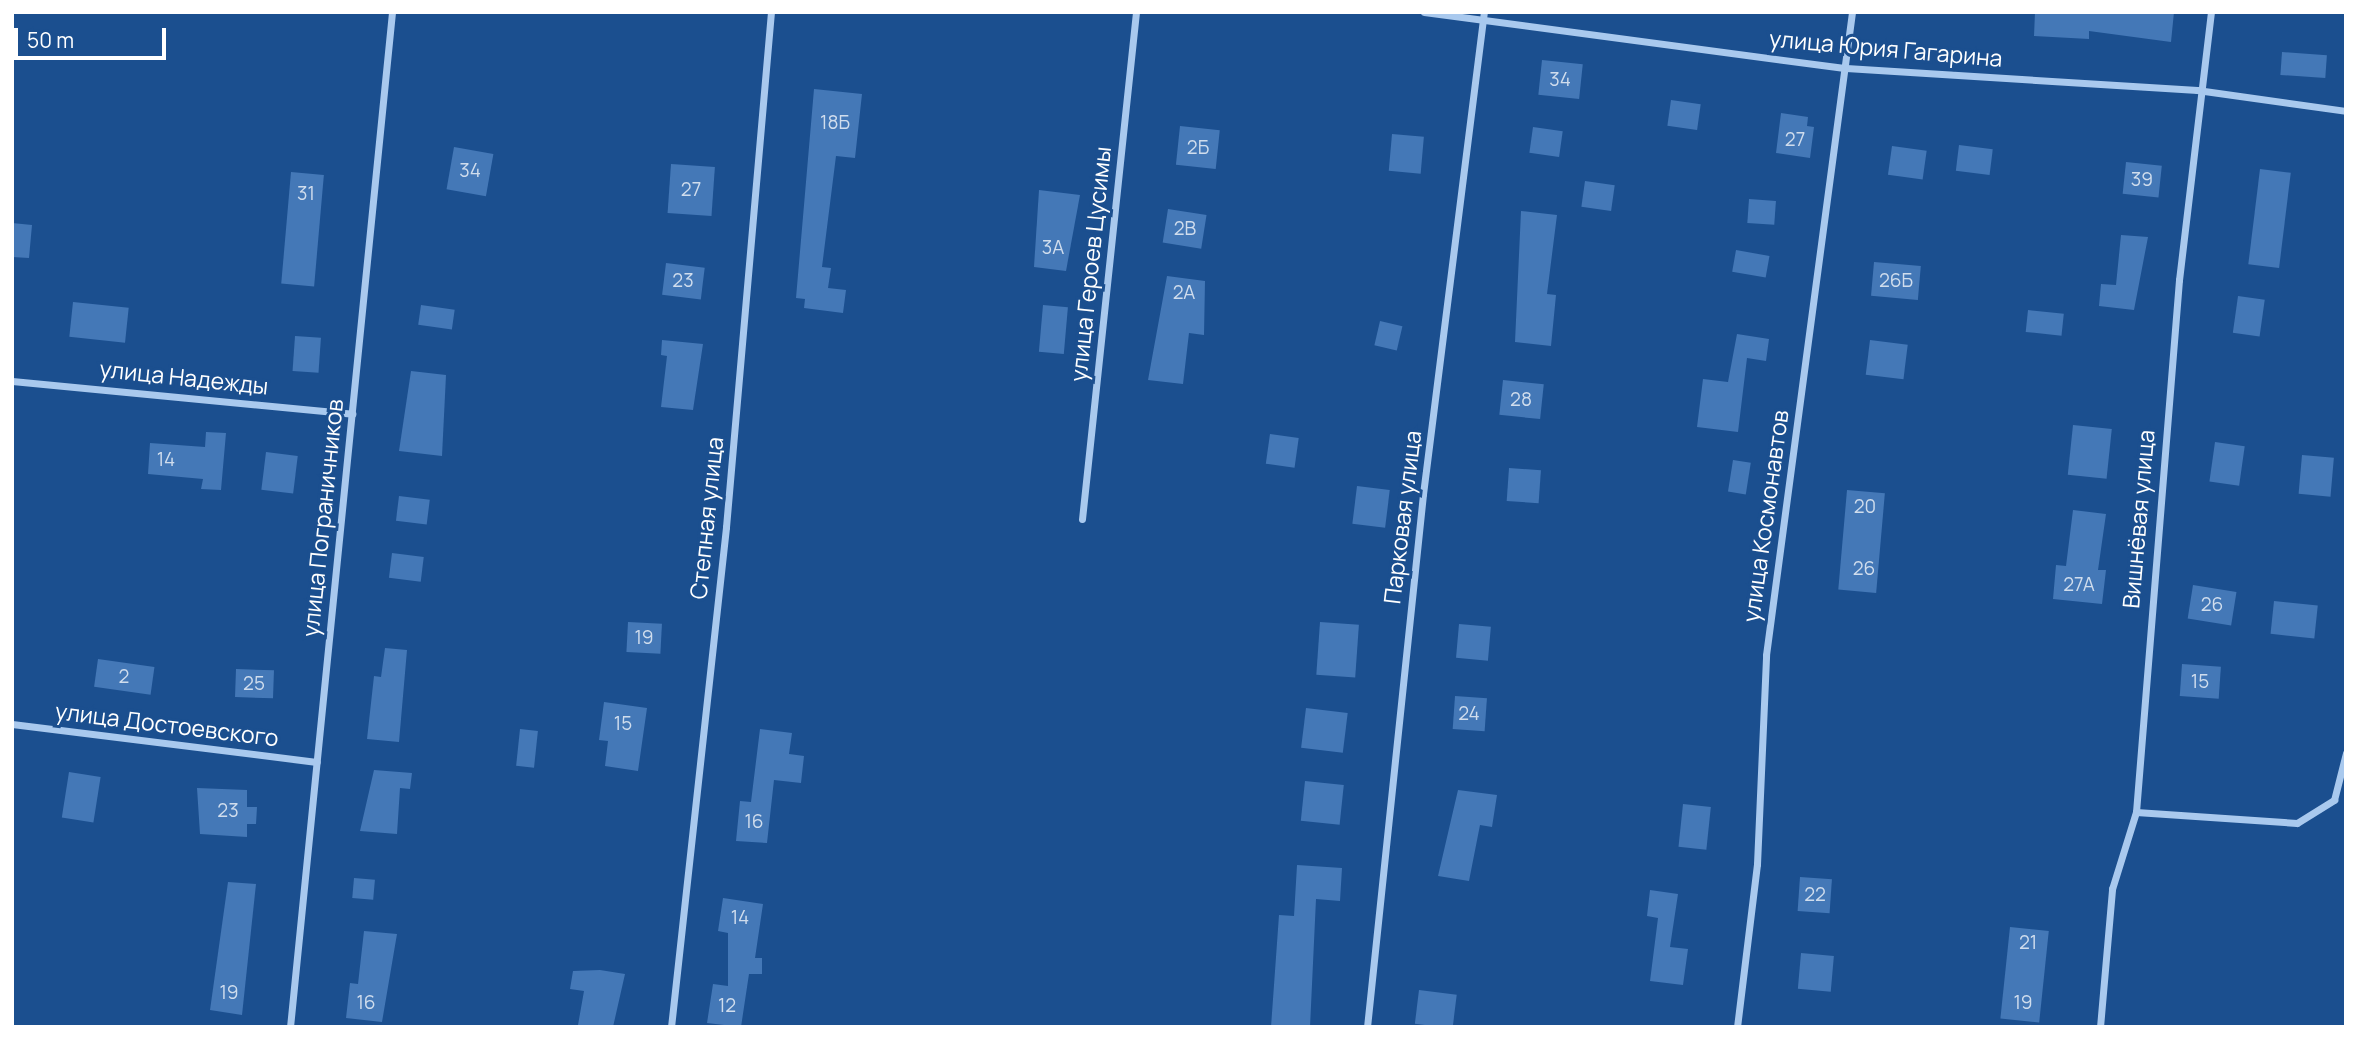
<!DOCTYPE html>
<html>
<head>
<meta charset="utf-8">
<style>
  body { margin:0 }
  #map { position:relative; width:2358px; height:1039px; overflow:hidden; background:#1b4f8f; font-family:Manrope,sans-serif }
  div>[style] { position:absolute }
  .building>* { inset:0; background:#4478b7; transform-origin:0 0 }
  .street>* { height:7px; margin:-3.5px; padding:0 3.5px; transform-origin:3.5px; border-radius:3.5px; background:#a9c9ee }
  span { translate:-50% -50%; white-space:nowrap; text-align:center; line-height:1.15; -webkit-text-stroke:6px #1b4f8f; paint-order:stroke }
  .number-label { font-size:19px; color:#d0dded }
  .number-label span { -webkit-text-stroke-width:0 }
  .street-label { font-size:23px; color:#fff }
  .frame { position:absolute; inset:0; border:14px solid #fff; pointer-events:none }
  .scale { position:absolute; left:14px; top:28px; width:152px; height:32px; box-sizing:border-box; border:4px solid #fff; border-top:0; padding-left:9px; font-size:21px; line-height:24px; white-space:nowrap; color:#fff; -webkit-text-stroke:5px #1b4f8f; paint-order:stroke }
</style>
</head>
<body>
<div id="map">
  <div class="building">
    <i style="clip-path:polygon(2035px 12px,2174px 12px,2171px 42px,2089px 31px,2089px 39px,2034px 36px)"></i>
    <i style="left:2282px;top:52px;width:45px;height:23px;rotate:4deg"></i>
    <i style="left:1542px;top:60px;width:41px;height:35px;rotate:6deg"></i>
    <i style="clip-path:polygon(814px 89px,862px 94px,855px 158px,836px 156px,822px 267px,831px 268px,828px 288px,846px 290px,843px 313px,804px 308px,805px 299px,796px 298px)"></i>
    <i style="left:1671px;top:100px;width:30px;height:26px;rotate:8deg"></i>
    <i style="clip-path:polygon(1781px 113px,1808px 117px,1807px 126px,1814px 127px,1810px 158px,1776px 153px)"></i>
    <i style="left:1180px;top:126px;width:40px;height:39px;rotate:6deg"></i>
    <i style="left:1533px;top:127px;width:30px;height:26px;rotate:8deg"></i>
    <i style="left:1392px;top:134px;width:32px;height:37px;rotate:5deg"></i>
    <i style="left:1959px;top:145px;width:34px;height:26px;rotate:7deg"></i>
    <i style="left:1892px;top:146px;width:35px;height:29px;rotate:8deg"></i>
    <i style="left:454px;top:147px;width:40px;height:43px;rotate:10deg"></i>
    <i style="left:2126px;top:162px;width:36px;height:32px;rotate:6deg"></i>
    <i style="left:671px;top:164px;width:44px;height:49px;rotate:4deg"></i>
    <i style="left:2260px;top:169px;width:31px;height:96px;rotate:7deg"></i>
    <i style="left:291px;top:172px;width:33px;height:112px;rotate:5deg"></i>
    <i style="left:1585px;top:181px;width:30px;height:26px;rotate:8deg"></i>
    <i style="clip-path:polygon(1039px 190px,1080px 195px,1066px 271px,1034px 267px)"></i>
    <i style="left:1749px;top:199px;width:27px;height:24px;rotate:4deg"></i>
    <i style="left:1168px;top:209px;width:39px;height:34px;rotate:9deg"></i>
    <i style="clip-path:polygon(1521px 211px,1557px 215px,1547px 294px,1556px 295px,1551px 346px,1515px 342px)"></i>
    <i style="clip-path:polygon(12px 223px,32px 225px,29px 258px,12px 257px)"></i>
    <i style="clip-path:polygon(2121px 235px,2148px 237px,2134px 310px,2099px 306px,2101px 284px,2116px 285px)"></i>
    <i style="left:1736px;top:250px;width:34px;height:22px;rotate:10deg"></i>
    <i style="left:1874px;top:262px;width:47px;height:34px;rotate:5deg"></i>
    <i style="left:666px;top:263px;width:39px;height:32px;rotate:7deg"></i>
    <i style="clip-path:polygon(1167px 276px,1205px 281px,1204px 335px,1189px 333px,1183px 384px,1148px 380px)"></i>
    <i style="left:2238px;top:296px;width:27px;height:37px;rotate:8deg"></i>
    <i style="left:73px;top:302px;width:56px;height:35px;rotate:6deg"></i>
    <i style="left:421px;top:305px;width:34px;height:20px;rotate:8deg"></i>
    <i style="left:1043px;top:305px;width:25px;height:47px;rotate:5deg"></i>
    <i style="left:2028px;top:310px;width:36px;height:22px;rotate:6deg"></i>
    <i style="left:1380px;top:321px;width:23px;height:25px;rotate:13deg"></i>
    <i style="clip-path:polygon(1737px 334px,1769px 339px,1766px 361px,1747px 358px,1738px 432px,1697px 427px,1703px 379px,1728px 382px)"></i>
    <i style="left:295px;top:336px;width:26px;height:35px;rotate:4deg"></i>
    <i style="clip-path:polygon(662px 340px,703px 344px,693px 410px,661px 407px,667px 356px,661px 355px)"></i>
    <i style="left:1870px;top:340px;width:38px;height:35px;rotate:7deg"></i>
    <i style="clip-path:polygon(411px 371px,446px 375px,442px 456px,399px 451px)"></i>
    <i style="left:1503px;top:380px;width:41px;height:35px;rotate:6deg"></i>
    <i style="left:2073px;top:425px;width:39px;height:50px;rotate:6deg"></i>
    <i style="clip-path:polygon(206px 432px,226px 433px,221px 490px,201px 489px,203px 479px,148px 474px,150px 443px,205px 447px)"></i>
    <i style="left:1270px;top:434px;width:29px;height:30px;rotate:8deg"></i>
    <i style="left:2215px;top:442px;width:30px;height:40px;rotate:8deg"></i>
    <i style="left:266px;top:452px;width:32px;height:38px;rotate:7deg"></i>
    <i style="left:2302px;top:455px;width:32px;height:39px;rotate:5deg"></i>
    <i style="left:1733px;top:460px;width:18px;height:32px;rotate:9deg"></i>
    <i style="left:1509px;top:468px;width:32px;height:33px;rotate:4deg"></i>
    <i style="left:1357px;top:486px;width:33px;height:38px;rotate:7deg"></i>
    <i style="left:1847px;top:490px;width:38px;height:100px;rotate:5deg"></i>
    <i style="left:399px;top:496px;width:31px;height:25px;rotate:7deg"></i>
    <i style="clip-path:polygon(2073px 510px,2106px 514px,2098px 570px,2106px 570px,2102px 604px,2053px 599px,2056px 565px,2066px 566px)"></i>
    <i style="left:392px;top:553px;width:32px;height:25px;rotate:7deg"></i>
    <i style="left:2193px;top:585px;width:44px;height:34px;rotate:9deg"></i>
    <i style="left:2274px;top:601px;width:44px;height:33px;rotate:6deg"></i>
    <i style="left:628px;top:622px;width:34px;height:30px;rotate:3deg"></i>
    <i style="left:1320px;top:622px;width:39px;height:53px;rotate:4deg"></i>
    <i style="left:1459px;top:624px;width:32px;height:34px;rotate:5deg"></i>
    <i style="clip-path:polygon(385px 648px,407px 650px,399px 742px,367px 739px,374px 676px,381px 677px)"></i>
    <i style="left:98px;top:659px;width:57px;height:28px;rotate:8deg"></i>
    <i style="left:2182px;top:664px;width:39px;height:32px;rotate:4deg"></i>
    <i style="left:236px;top:669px;width:38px;height:28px;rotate:2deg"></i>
    <i style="left:1455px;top:696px;width:32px;height:33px;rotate:4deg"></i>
    <i style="clip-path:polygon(604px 702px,647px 708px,638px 771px,605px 766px,608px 741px,599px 740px)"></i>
    <i style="left:1306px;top:708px;width:42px;height:40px;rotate:7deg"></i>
    <i style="left:520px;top:729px;width:18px;height:37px;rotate:6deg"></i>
    <i style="clip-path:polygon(760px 729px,792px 733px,789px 754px,804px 756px,801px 783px,774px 780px,767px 843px,736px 841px,740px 801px,751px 802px)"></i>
    <i style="clip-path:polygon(374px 770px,412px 773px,410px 789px,400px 788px,397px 834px,360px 831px)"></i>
    <i style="left:69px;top:772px;width:32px;height:46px;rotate:9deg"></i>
    <i style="left:1305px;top:781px;width:39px;height:40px;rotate:6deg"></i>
    <i style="clip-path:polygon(197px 788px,247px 790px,247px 807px,257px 807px,256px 824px,247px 824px,247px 837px,200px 834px)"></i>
    <i style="clip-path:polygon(1458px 790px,1497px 795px,1492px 827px,1480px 825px,1469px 881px,1438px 876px)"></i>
    <i style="left:1683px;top:804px;width:28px;height:43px;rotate:6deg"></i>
    <i style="clip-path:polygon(1297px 865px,1342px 868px,1340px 901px,1316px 899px,1310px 1027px,1271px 1027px,1279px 915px,1294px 916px)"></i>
    <i style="left:1800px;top:877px;width:32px;height:34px;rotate:4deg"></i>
    <i style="left:354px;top:878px;width:21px;height:20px;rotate:5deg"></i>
    <i style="clip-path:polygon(228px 882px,256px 884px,242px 1015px,210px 1010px)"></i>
    <i style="clip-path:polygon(1650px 890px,1678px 894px,1670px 947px,1688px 949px,1683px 985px,1650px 981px,1658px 918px,1647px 916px)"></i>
    <i style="clip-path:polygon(723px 898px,763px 904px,755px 958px,762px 958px,762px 974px,749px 974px,741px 1027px,707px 1023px,713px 984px,728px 986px,728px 933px,718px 931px)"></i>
    <i style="left:2010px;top:927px;width:39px;height:92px;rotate:6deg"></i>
    <i style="clip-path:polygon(364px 931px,397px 934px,382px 1022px,346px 1018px,350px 983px,358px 984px)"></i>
    <i style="left:1801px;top:953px;width:33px;height:36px;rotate:5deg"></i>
    <i style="clip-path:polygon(600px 970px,625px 974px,613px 1027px,578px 1025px,584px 991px,570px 989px,573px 971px)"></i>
    <i style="left:1419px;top:990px;width:38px;height:34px;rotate:7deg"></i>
  </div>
  <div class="street">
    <i style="left:1424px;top:12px;width:426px;rotate:7.6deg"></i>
    <i style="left:1846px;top:68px;width:352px;rotate:3.6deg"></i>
    <i style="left:2197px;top:90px;width:150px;rotate:8deg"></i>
    <i style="left:12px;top:381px;width:342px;rotate:5.5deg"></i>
    <i style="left:1082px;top:519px;width:510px;rotate:-83.92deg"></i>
    <i style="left:12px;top:724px;width:307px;rotate:7.1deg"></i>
    <i style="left:2136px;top:812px;width:161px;rotate:3.9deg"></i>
    <i style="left:2297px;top:823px;width:44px;rotate:-31.9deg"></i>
    <i style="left:2334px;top:800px;width:49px;rotate:-75.7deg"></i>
    <i style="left:290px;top:1027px;width:1020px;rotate:-84.26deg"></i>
    <i style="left:671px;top:1027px;width:503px;rotate:-83.72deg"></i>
    <i style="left:726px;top:527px;width:517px;rotate:-85.01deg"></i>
    <i style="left:1367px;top:1027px;width:536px;rotate:-84deg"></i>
    <i style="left:1423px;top:494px;width:486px;rotate:-82.8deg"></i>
    <i style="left:1737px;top:1027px;width:164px;rotate:-83deg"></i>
    <i style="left:1757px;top:864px;width:209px;rotate:-87.5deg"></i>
    <i style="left:1766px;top:655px;width:649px;rotate:-82.38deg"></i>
    <i style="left:2100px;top:1027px;width:139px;rotate:-85deg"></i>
    <i style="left:2112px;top:889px;width:81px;rotate:-72.7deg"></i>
    <i style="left:2136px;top:812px;width:534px;rotate:-85.38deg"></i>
    <i style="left:2179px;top:280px;width:270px;rotate:-83.2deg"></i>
  </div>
  <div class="number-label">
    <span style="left:1560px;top:80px">34</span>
    <span style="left:835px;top:123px">18Б</span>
    <span style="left:1795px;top:140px">27</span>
    <span style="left:1198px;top:148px">2Б</span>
    <span style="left:470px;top:171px">34</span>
    <span style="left:2142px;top:180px">39</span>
    <span style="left:691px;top:190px">27</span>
    <span style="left:306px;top:194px">31</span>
    <span style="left:1185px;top:229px">2В</span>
    <span style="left:1053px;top:248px">3А</span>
    <span style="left:683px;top:281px">23</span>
    <span style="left:1896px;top:281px">26Б</span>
    <span style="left:1184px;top:293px">2А</span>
    <span style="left:1521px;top:400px">28</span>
    <span style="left:166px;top:460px">14</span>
    <span style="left:1865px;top:507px">20</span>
    <span style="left:1864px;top:569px">26</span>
    <span style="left:2079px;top:585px">27А</span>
    <span style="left:2212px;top:605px">26</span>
    <span style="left:644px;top:638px">19</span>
    <span style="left:124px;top:677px">2</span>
    <span style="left:2200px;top:682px">15</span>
    <span style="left:254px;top:684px">25</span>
    <span style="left:1469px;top:714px">24</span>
    <span style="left:623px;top:724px">15</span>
    <span style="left:228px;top:811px">23</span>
    <span style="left:754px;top:822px">16</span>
    <span style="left:1815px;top:895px">22</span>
    <span style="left:740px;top:918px">14</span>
    <span style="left:2028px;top:943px">21</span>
    <span style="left:229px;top:993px">19</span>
    <span style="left:366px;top:1003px">16</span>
    <span style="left:2023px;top:1003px">19</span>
    <span style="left:727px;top:1006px">12</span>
  </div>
  <div class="street-label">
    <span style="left:1886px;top:48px;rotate:5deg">улица Юрия Гагарина</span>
    <span style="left:1090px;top:264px;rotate:-84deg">улица Героев Цусимы</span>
    <span style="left:184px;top:377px;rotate:6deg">улица Надежды</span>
    <span style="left:1765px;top:516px;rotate:-82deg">улица Космонавтов</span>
    <span style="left:1402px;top:517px;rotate:-83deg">Парковая улица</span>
    <span style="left:322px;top:518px;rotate:-84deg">улица Пограничников</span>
    <span style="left:706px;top:518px;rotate:-84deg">Степная улица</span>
    <span style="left:2138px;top:519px;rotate:-85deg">Вишнёвая улица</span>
    <span style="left:167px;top:724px;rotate:7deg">улица Достоевского</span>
  </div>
  <div class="frame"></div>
  <div class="scale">50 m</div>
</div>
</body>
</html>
